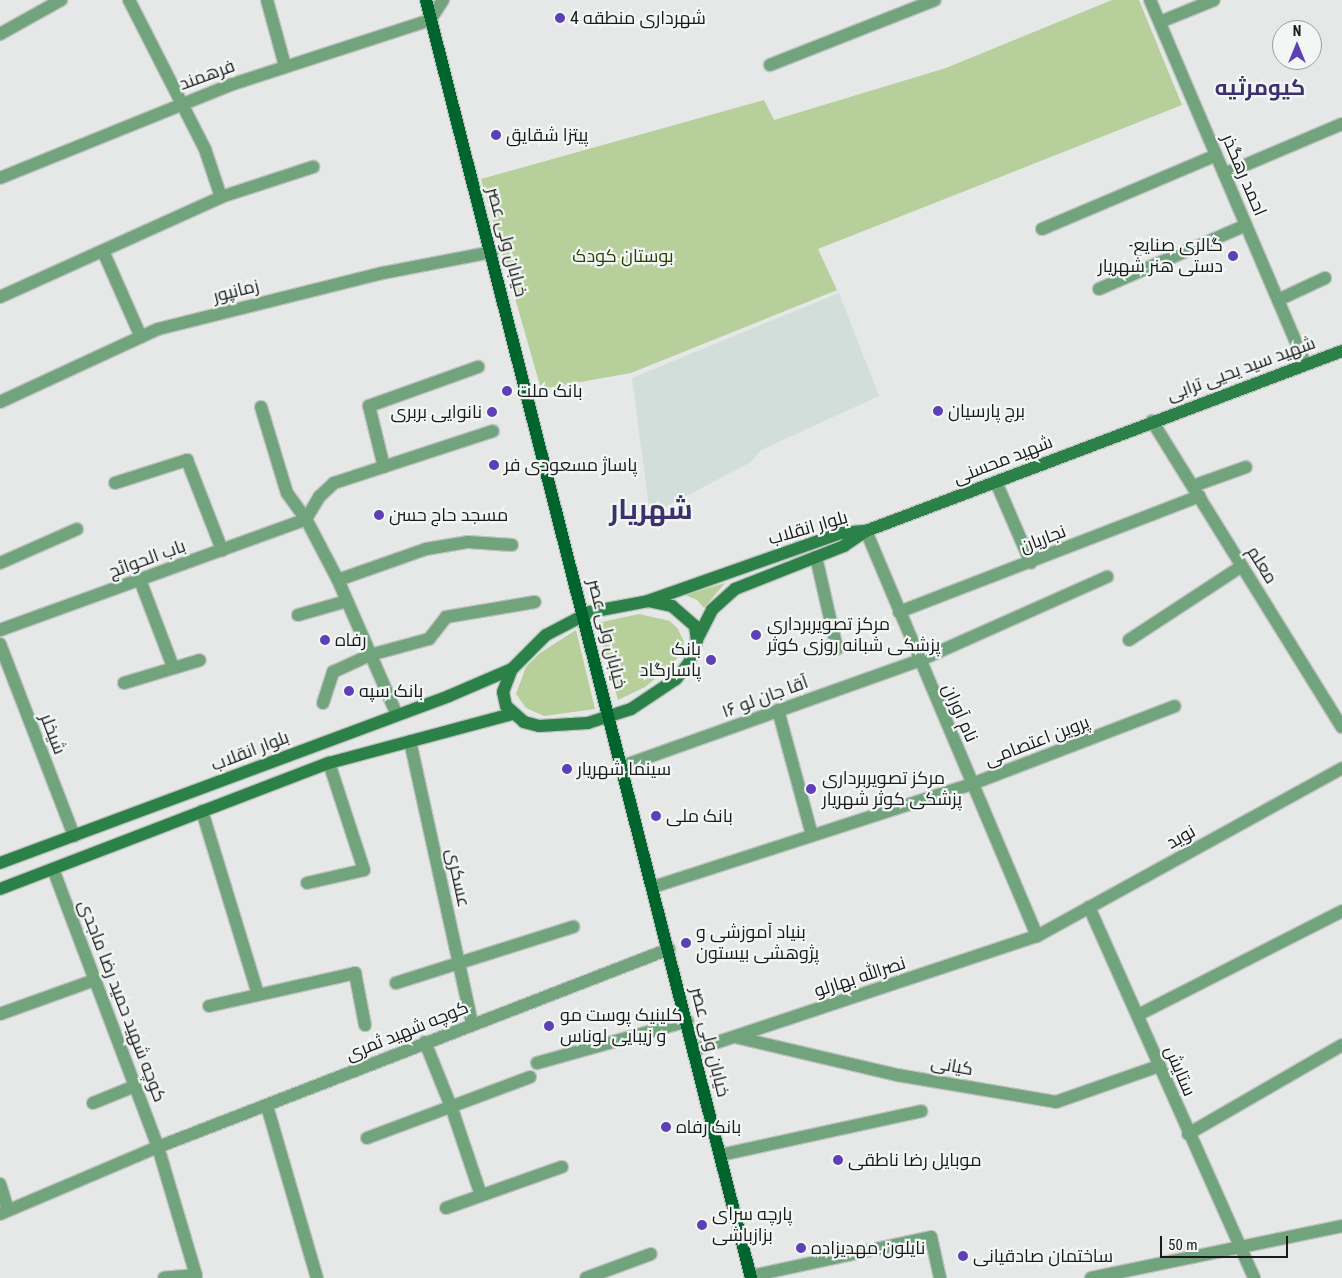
<!DOCTYPE html>
<html>
<head>
<meta charset="utf-8">
<style>
  body { margin:0 }
  #map { position:relative; width:1342px; height:1278px; overflow:hidden; background:#e5e8e7; font-family:"Roboto Condensed",Cairo,sans-serif }
  div>[style] { position:absolute }
  .built>* { inset:0; background:#d2deda }
  .green>* { inset:0; background:#b7cf9b }
  .roads { filter:drop-shadow(1px 0 #c0c3c2) drop-shadow(-1px 0 #c0c3c2) drop-shadow(0 1px #c0c3c2) drop-shadow(0 -1px #c0c3c2) }
  .minor>* { height:12px; margin:-6px; padding:0 6px; transform-origin:6px; border-radius:6px; background:#71a47c }
  .tertiary>* { height:12px; margin:-6px; padding:0 6px; transform-origin:6px; border-radius:6px; background:#71a47c }
  .secondary>* { height:12px; margin:-6px; padding:0 6px; transform-origin:6px; border-radius:6px; background:#2c8148 }
  .primary>* { height:12px; margin:-6px; padding:0 6px; transform-origin:6px; border-radius:6px; background:#00652d }
  .dots>* { width:14px; height:14px; translate:-50% -50%; box-sizing:border-box; border:2px solid #f2f6f4; border-radius:50% }
  span { translate:-50% -50%; white-space:nowrap; text-align:center; line-height:1.15; -webkit-text-stroke:4.5px #f2f6f4; paint-order:stroke }
  .poi-label { font-size:18px; color:#191a19 }
  .left { translate:0 -50%; text-align:left }
  .right { translate:-100% -50%; text-align:right }
  .street-label { font-size:18px; color:#191a19 }
  .park-label { font-size:18px; color:#2b4001 }
  .district-label { font-size:22px; color:#3c316d; font-weight:700 }
  .town-label { font-size:28px; color:#3c316d; font-weight:700 }
  .north { position:absolute; left:1272px; top:20px; width:50px; height:50px; box-sizing:border-box; background:#f2f6f4; border:1px solid #9b9e9c; border-radius:50%; rotate:0deg; font-size:14px; font-weight:700; line-height:20px; text-align:center; color:#191a19 }
  .north::after { content:''; display:block; margin:auto; width:18px; height:22px; background:#5d3fb7; clip-path:polygon(50% 0,100% 100%,50% 72%,0 100%) }
  .scale { position:absolute; left:1160px; top:1236px; width:128px; height:22px; box-sizing:border-box; border:2px solid #191a19; border-top:0; padding-left:6px; font-size:15px; line-height:18px; white-space:nowrap; color:#191a19; -webkit-text-stroke:4px #f2f6f4; paint-order:stroke }
</style>
</head>
<body>
<div id="map">
  <div class="built">
    <i style="clip-path:polygon(839px 293px,879px 396px,761px 450px,751px 462px,650px 515px,632px 378px)"></i>
  </div>
  <div class="green">
    <i style="clip-path:polygon(1112px 0,1139px 0,1182px 105px,818px 249px,837px 290px,631px 373px,541px 389px,481px 179px,764px 100px,774px 120px,946px 68px)"></i>
    <i style="clip-path:polygon(725px 583px,704px 608px,697px 600px,685px 595px)"></i>
    <i style="clip-path:polygon(639px 614px,670px 621px,678px 629px,684px 642px,681px 652px,674px 663px,645px 687px,618px 700px,597px 623px)"></i>
    <i style="clip-path:polygon(576px 630px,595px 709px,544px 716px,526px 708px,516px 694px,526px 667px,540px 653px)"></i>
  </div>
  <div class="roads">
    <div class="minor">
      <i style="left:129px;top:0;width:167px;rotate:63deg"></i>
      <i style="left:205px;top:149px;width:51px;rotate:71.6deg"></i>
      <i style="left:267px;top:0;width:68px;rotate:74.7deg"></i>
      <i style="left:1150px;top:0;width:396px;rotate:66.9deg"></i>
      <i style="left:1160px;top:22px;width:58px;rotate:-22.2deg"></i>
      <i style="left:0;top:34px;width:70px;rotate:-29.1deg"></i>
      <i style="left:770px;top:65px;width:177px;rotate:-21.5deg"></i>
      <i style="left:1224px;top:174px;width:128px;rotate:-23deg"></i>
      <i style="left:0;top:178px;width:248px;rotate:-22deg"></i>
      <i style="left:230px;top:85px;width:210px;rotate:-18deg"></i>
      <i style="left:1042px;top:229px;width:189px;rotate:-23deg"></i>
      <i style="left:103px;top:251px;width:94px;rotate:66.2deg"></i>
      <i style="left:1099px;top:289px;width:160px;rotate:-23.5deg"></i>
      <i style="left:0;top:297px;width:243px;rotate:-24.3deg"></i>
      <i style="left:221px;top:197px;width:97px;rotate:-18.1deg"></i>
      <i style="left:1278px;top:300px;width:52px;rotate:-25.1deg"></i>
      <i style="left:0;top:402px;width:174px;rotate:-24.8deg"></i>
      <i style="left:158px;top:329px;width:232px;rotate:-14deg"></i>
      <i style="left:383px;top:273px;width:111px;rotate:-10.9deg"></i>
      <i style="left:261px;top:407px;width:90px;rotate:73.2deg"></i>
      <i style="left:287px;top:493px;width:32px;rotate:54deg"></i>
      <i style="left:306px;top:519px;width:69px;rotate:62.3deg"></i>
      <i style="left:338px;top:580px;width:145px;rotate:66.4deg"></i>
      <i style="left:384px;top:467px;width:63px;rotate:-103.8deg"></i>
      <i style="left:369px;top:406px;width:116px;rotate:-19.7deg"></i>
      <i style="left:996px;top:482px;width:88px;rotate:66.6deg"></i>
      <i style="left:115px;top:483px;width:76px;rotate:-17.7deg"></i>
      <i style="left:187px;top:460px;width:97px;rotate:68.7deg"></i>
      <i style="left:1193px;top:486px;width:56px;rotate:-19.7deg"></i>
      <i style="left:306px;top:519px;width:26px;rotate:-59deg"></i>
      <i style="left:319px;top:497px;width:21px;rotate:-43deg"></i>
      <i style="left:334px;top:483px;width:167px;rotate:-18.1deg"></i>
      <i style="left:866px;top:531px;width:440px;rotate:67.1deg"></i>
      <i style="left:816px;top:557px;width:94px;rotate:77.1deg"></i>
      <i style="left:0;top:563px;width:84px;rotate:-23.8deg"></i>
      <i style="left:140px;top:580px;width:93px;rotate:69.2deg"></i>
      <i style="left:338px;top:580px;width:93px;rotate:-19.4deg"></i>
      <i style="left:426px;top:549px;width:43px;rotate:-9.5deg"></i>
      <i style="left:468px;top:542px;width:44px;rotate:3.9deg"></i>
      <i style="left:899px;top:612px;width:322px;rotate:-21.1deg"></i>
      <i style="left:298px;top:615px;width:51px;rotate:-15.9deg"></i>
      <i style="left:0;top:630px;width:326px;rotate:-19.9deg"></i>
      <i style="left:1129px;top:640px;width:135px;rotate:-33.2deg"></i>
      <i style="left:124px;top:683px;width:79px;rotate:-16.8deg"></i>
      <i style="left:323px;top:703px;width:33px;rotate:-72deg"></i>
      <i style="left:333px;top:672px;width:41px;rotate:-24.7deg"></i>
      <i style="left:370px;top:655px;width:61px;rotate:-15.2deg"></i>
      <i style="left:429px;top:639px;width:28px;rotate:-52deg"></i>
      <i style="left:446px;top:617px;width:90px;rotate:-9.6deg"></i>
      <i style="left:778px;top:710px;width:130px;rotate:74.8deg"></i>
      <i style="left:410px;top:741px;width:289px;rotate:77.6deg"></i>
      <i style="left:623px;top:766px;width:313px;rotate:-19.6deg"></i>
      <i style="left:918px;top:661px;width:207px;rotate:-24deg"></i>
      <i style="left:202px;top:811px;width:191px;rotate:73deg"></i>
      <i style="left:53px;top:869px;width:297px;rotate:69.3deg"></i>
      <i style="left:158px;top:1147px;width:134px;rotate:73.5deg"></i>
      <i style="left:196px;top:1275px;width:32px;rotate:175deg"></i>
      <i style="left:307px;top:883px;width:58px;rotate:-12.8deg"></i>
      <i style="left:364px;top:870px;width:113px;rotate:-108.1deg"></i>
      <i style="left:653px;top:887px;width:335px;rotate:-17.9deg"></i>
      <i style="left:972px;top:784px;width:217px;rotate:-21deg"></i>
      <i style="left:1089px;top:907px;width:406px;rotate:66deg"></i>
      <i style="left:396px;top:983px;width:186px;rotate:-17.6deg"></i>
      <i style="left:209px;top:1006px;width:150px;rotate:-12.7deg"></i>
      <i style="left:355px;top:973px;width:53px;rotate:79.1deg"></i>
      <i style="left:0;top:1014px;width:101px;rotate:-19.7deg"></i>
      <i style="left:1138px;top:1015px;width:229px;rotate:-27deg"></i>
      <i style="left:735px;top:1037px;width:166px;rotate:13.2deg"></i>
      <i style="left:897px;top:1075px;width:161px;rotate:9.6deg"></i>
      <i style="left:1056px;top:1102px;width:109px;rotate:-19.3deg"></i>
      <i style="left:425px;top:1042px;width:72px;rotate:68.1deg"></i>
      <i style="left:452px;top:1109px;width:91px;rotate:71.4deg"></i>
      <i style="left:694px;top:1050px;width:361px;rotate:-18.4deg"></i>
      <i style="left:1037px;top:936px;width:348px;rotate:-28.8deg"></i>
      <i style="left:537px;top:1063px;width:156px;rotate:-15.6deg"></i>
      <i style="left:93px;top:1103px;width:45px;rotate:-22deg"></i>
      <i style="left:267px;top:1106px;width:179px;rotate:73.8deg"></i>
      <i style="left:1188px;top:1134px;width:178px;rotate:-30deg"></i>
      <i style="left:367px;top:1138px;width:174px;rotate:-20.5deg"></i>
      <i style="left:720px;top:1155px;width:206px;rotate:-12.3deg"></i>
      <i style="left:0;top:1184px;width:27px;rotate:73deg"></i>
      <i style="left:446px;top:1208px;width:123px;rotate:-19.5deg"></i>
      <i style="left:0;top:1214px;width:172px;rotate:-23deg"></i>
      <i style="left:158px;top:1147px;width:548px;rotate:-21.18deg"></i>
      <i style="left:751px;top:1276px;width:184px;rotate:-12.2deg"></i>
      <i style="left:931px;top:1237px;width:42px;rotate:77.6deg"></i>
      <i style="left:586px;top:1278px;width:69px;rotate:-20.3deg"></i>
    </div>
    <div class="tertiary">
      <i style="left:430px;top:20px;width:24px;rotate:-57deg"></i>
      <i style="left:1152px;top:421px;width:360px;rotate:58.2deg"></i>
      <i style="left:0;top:644px;width:206px;rotate:68.9deg"></i>
      <i style="left:1091px;top:1278px;width:256px;rotate:-11.7deg"></i>
    </div>
    <div class="secondary">
      <i style="left:866px;top:531px;width:509px;rotate:-20.71deg"></i>
      <i style="left:648px;top:601px;width:25px;rotate:12deg"></i>
      <i style="left:672px;top:606px;width:30px;rotate:41deg"></i>
      <i style="left:695px;top:626px;width:14px;rotate:82deg"></i>
      <i style="left:697px;top:640px;width:24px;rotate:109deg"></i>
      <i style="left:689px;top:663px;width:21px;rotate:129deg"></i>
      <i style="left:676px;top:679px;width:54px;rotate:146.3deg"></i>
      <i style="left:631px;top:709px;width:45px;rotate:162deg"></i>
      <i style="left:588px;top:723px;width:49px;rotate:176.5deg"></i>
      <i style="left:539px;top:726px;width:16px;rotate:-165deg"></i>
      <i style="left:524px;top:722px;width:24px;rotate:-138deg"></i>
      <i style="left:506px;top:706px;width:14px;rotate:-102deg"></i>
      <i style="left:503px;top:692px;width:25px;rotate:-69deg"></i>
      <i style="left:512px;top:669px;width:48px;rotate:-45deg"></i>
      <i style="left:546px;top:635px;width:50px;rotate:-27.6deg"></i>
      <i style="left:590px;top:612px;width:59px;rotate:-10.7deg"></i>
      <i style="left:648px;top:601px;width:205px;rotate:-19.4deg"></i>
      <i style="left:841px;top:533px;width:25px;rotate:-5deg"></i>
      <i style="left:866px;top:531px;width:27px;rotate:146deg"></i>
      <i style="left:844px;top:546px;width:117px;rotate:158.5deg"></i>
      <i style="left:735px;top:589px;width:31px;rotate:138deg"></i>
      <i style="left:712px;top:610px;width:34px;rotate:117deg"></i>
      <i style="left:0;top:863px;width:479px;rotate:-20.4deg"></i>
      <i style="left:449px;top:696px;width:69px;rotate:-23.2deg"></i>
      <i style="left:0;top:889px;width:352px;rotate:-21deg"></i>
      <i style="left:329px;top:763px;width:189px;rotate:-15deg"></i>
    </div>
    <div class="primary">
      <i style="left:426px;top:0;width:1319px;rotate:75.73deg"></i>
    </div>
  </div>
  <div class="dots">
    <i style="left:560px;top:18px;background:#5d3fb7"></i>
    <i style="left:496px;top:135px;background:#5d3fb7"></i>
    <i style="left:1233px;top:256px;background:#5d3fb7"></i>
    <i style="left:507px;top:391px;background:#5d3fb7"></i>
    <i style="left:938px;top:411px;background:#5d3fb7"></i>
    <i style="left:492px;top:412px;background:#5d3fb7"></i>
    <i style="left:494px;top:465px;background:#5d3fb7"></i>
    <i style="left:379px;top:515px;background:#5d3fb7"></i>
    <i style="left:756px;top:635px;background:#5d3fb7"></i>
    <i style="left:325px;top:640px;background:#5d3fb7"></i>
    <i style="left:711px;top:660px;background:#5d3fb7"></i>
    <i style="left:349px;top:691px;background:#5d3fb7"></i>
    <i style="left:567px;top:769px;background:#5d3fb7"></i>
    <i style="left:811px;top:789px;background:#5d3fb7"></i>
    <i style="left:656px;top:816px;background:#5d3fb7"></i>
    <i style="left:686px;top:943px;background:#5d3fb7"></i>
    <i style="left:549px;top:1026px;background:#5d3fb7"></i>
    <i style="left:666px;top:1127px;background:#5d3fb7"></i>
    <i style="left:838px;top:1160px;background:#5d3fb7"></i>
    <i style="left:702px;top:1225px;background:#5d3fb7"></i>
    <i style="left:801px;top:1248px;background:#5d3fb7"></i>
    <i style="left:963px;top:1256px;background:#5d3fb7"></i>
  </div>
  <div class="poi-label">
    <span class="left" style="left:570px;top:18px">شهرداری منطقه 4</span>
    <span class="left" style="left:506px;top:135px">پیتزا شقایق</span>
    <span class="right" style="left:1223px;top:256px">-گالری صنایع<br>دستی هنر شهریار</span>
    <span class="left" style="left:517px;top:391px">بانک ملت</span>
    <span class="left" style="left:948px;top:411px">برج پارسیان</span>
    <span class="right" style="left:482px;top:412px">نانوایی بربری</span>
    <span class="left" style="left:504px;top:465px">پاساژ مسعودی فر</span>
    <span class="left" style="left:389px;top:515px">مسجد حاج حسن</span>
    <span class="left" style="left:767px;top:635px">مرکز تصویربرداری<br>پزشکی شبانه روزی کوثر</span>
    <span class="left" style="left:335px;top:640px">رفاه</span>
    <span class="right" style="left:701px;top:660px">بانک<br>پاسارگاد</span>
    <span class="left" style="left:359px;top:691px">بانک سپه</span>
    <span class="left" style="left:577px;top:769px">سینما شهریار</span>
    <span class="left" style="left:822px;top:789px">مرکز تصویربرداری<br>پزشکی کوثر شهریار</span>
    <span class="left" style="left:666px;top:816px">بانک ملی</span>
    <span class="left" style="left:696px;top:943px">بنیاد آموزشی و<br>پژوهشی بیستون</span>
    <span class="left" style="left:560px;top:1026px">کلینیک پوست مو<br>و زیبایی لوناس</span>
    <span class="left" style="left:676px;top:1127px">بانک رفاه</span>
    <span class="left" style="left:848px;top:1160px">موبایل رضا ناطقی</span>
    <span class="left" style="left:712px;top:1225px">پارچه سرای<br>بزازباشی</span>
    <span class="left" style="left:811px;top:1248px">نایلون مهدیزاده</span>
    <span class="left" style="left:973px;top:1256px">ساختمان صادقیانی</span>
  </div>
  <div class="street-label">
    <span style="left:207px;top:75px;rotate:-20deg">فرهمند</span>
    <span style="left:1244px;top:175px;rotate:67deg">احمد رهگذر</span>
    <span style="left:507px;top:242px;rotate:75deg">خیابان ولی عصر</span>
    <span style="left:236px;top:291px;rotate:-14deg">زمانپور</span>
    <span style="left:1241px;top:369px;rotate:-20deg">شهید سید یحیی ترابی</span>
    <span style="left:1003px;top:460px;rotate:-21deg">شهید محسنی</span>
    <span style="left:808px;top:528px;rotate:-16deg">بلوار انقلاب</span>
    <span style="left:1043px;top:539px;rotate:-21deg">نجاریان</span>
    <span style="left:147px;top:559px;rotate:-20deg">باب الحوائج</span>
    <span style="left:1262px;top:565px;rotate:58deg">معلم</span>
    <span style="left:607px;top:634px;rotate:76deg">خیابان ولی عصر</span>
    <span style="left:765px;top:697px;rotate:-20deg">آقا جان لو ۱۶</span>
    <span style="left:960px;top:713px;rotate:66deg">نام آوران</span>
    <span style="left:53px;top:734px;rotate:69deg">شیخلر</span>
    <span style="left:1037px;top:741px;rotate:-21deg">پروین اعتصامی</span>
    <span style="left:250px;top:751px;rotate:-21deg">بلوار انقلاب</span>
    <span style="left:1181px;top:837px;rotate:-29deg">نوید</span>
    <span style="left:458px;top:878px;rotate:78deg">عسکری</span>
    <span style="left:860px;top:977px;rotate:-18deg">نصرالله بهارلو</span>
    <span style="left:122px;top:1001px;rotate:69deg">کوچه شهید حمید رضا ماجدی</span>
    <span style="left:407px;top:1031px;rotate:-22deg">کوچه شهید ثمری</span>
    <span style="left:710px;top:1042px;rotate:76deg">خیابان ولی عصر</span>
    <span style="left:952px;top:1066px;rotate:10deg">کیانی</span>
    <span style="left:1180px;top:1071px;rotate:67deg">ستایش</span>
  </div>
  <div class="park-label">
    <span style="left:623px;top:256px">بوستان کودک</span>
  </div>
  <div class="district-label">
    <span style="left:1260px;top:88px">کیومرثیه</span>
  </div>
  <div class="town-label">
    <span style="left:651px;top:510px">شهریار</span>
  </div>
  <div class="north">N</div>
  <div class="scale">50 m</div>
</div>
</body>
</html>
